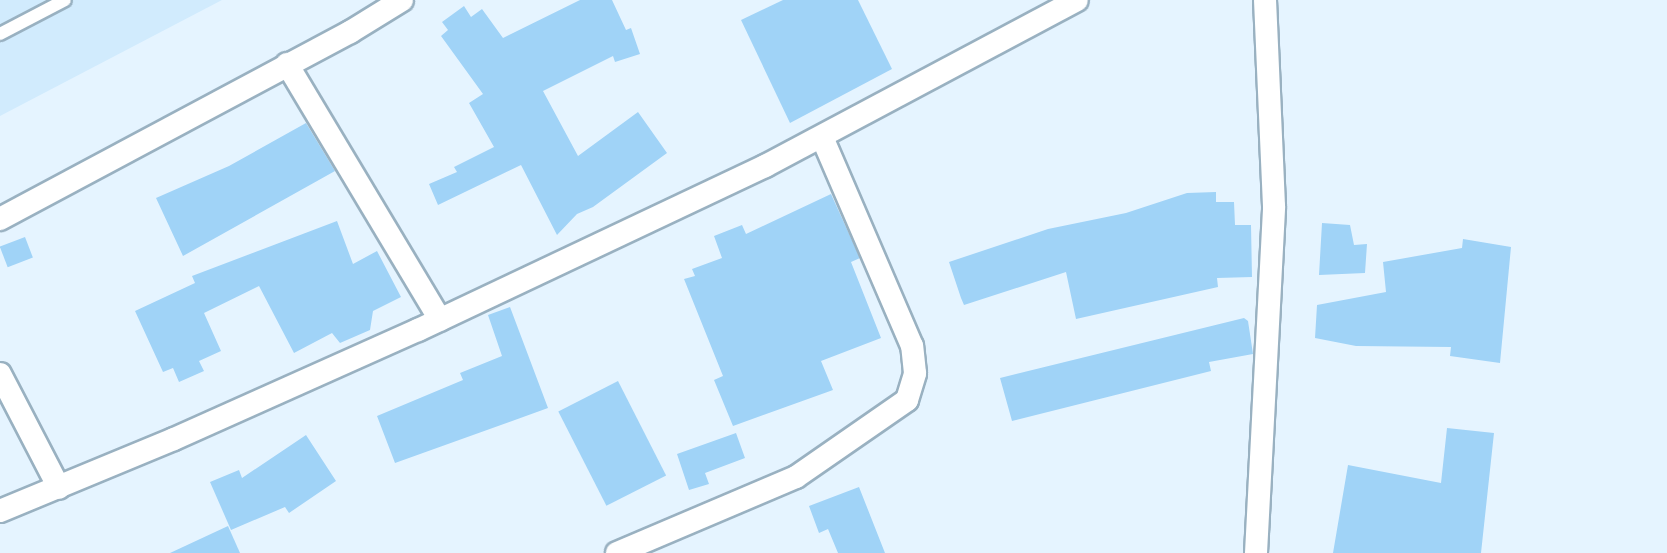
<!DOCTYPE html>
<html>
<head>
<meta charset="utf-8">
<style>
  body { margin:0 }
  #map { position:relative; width:1667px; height:553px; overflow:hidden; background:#e5f4ff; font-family:Lato,sans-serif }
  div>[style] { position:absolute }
  .built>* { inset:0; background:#d1ebfd }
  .building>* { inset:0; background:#a0d3f7; transform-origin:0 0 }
  .roads { filter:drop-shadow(2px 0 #99b1c1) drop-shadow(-2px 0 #99b1c1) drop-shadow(0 2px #99b1c1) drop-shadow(0 -2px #99b1c1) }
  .lane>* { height:12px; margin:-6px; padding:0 6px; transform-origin:6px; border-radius:6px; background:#fff }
  .street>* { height:22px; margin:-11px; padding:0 11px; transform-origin:11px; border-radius:11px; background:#fff }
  span { translate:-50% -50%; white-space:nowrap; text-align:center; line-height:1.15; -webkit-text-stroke:4.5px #e5f4ff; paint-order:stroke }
</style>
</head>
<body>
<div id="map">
  <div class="built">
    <i style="clip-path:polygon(0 0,222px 0,0 116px)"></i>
  </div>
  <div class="building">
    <i style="clip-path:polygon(580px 0,612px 0,626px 30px,631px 28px,640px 54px,615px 62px,613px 56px,543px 91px,578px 156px,638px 112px,667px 153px,593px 207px,577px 214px,557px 235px,521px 165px,438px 205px,429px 184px,457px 172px,454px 167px,494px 147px,469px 103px,483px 94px,441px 36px,448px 30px,442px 22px,464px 6px,471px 17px,482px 9px,503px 38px)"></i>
    <i style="clip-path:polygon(783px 0,858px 0,892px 69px,790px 123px,741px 20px)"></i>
    <i style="clip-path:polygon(306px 123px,335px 171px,183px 256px,156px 198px,229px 166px)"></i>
    <i style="clip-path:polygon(1216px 192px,1216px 202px,1234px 202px,1235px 225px,1251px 225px,1252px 277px,1217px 278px,1218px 287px,1076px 319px,1066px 272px,964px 305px,961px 298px,949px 262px,1048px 229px,1126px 213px,1187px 193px)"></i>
    <i style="clip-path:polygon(831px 194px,860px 258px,851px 262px,881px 338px,821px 361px,833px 390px,733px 426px,714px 380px,723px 376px,684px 279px,695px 276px,692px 269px,722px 258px,714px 236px,742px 225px,746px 234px)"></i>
    <i style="clip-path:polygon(337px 221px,353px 264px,377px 251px,401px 297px,373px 311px,370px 330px,340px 343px,332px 333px,294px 353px,259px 286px,204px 313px,221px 351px,199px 361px,204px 371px,179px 382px,173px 368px,163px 372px,135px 311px,195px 283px,192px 276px)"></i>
    <i style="clip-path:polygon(1322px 223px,1350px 225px,1354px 245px,1367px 244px,1365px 273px,1319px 275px)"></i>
    <i style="left:25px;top:237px;width:22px;height:27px;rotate:69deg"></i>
    <i style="clip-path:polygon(1463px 239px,1511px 247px,1500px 363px,1450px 356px,1451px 347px,1356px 346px,1315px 338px,1317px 305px,1386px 292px,1383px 262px,1462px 248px)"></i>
    <i style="clip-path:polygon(510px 307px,548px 408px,395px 463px,377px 416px,463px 380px,460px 373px,502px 356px,488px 315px)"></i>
    <i style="clip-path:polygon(1244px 318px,1248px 321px,1253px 354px,1209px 362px,1211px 371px,1012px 421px,1000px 378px)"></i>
    <i style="left:618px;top:381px;width:106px;height:67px;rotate:63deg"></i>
    <i style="clip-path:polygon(1447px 428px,1494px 433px,1481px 553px,1333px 553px,1348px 465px,1441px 483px)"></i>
    <i style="clip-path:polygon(736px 433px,745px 458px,705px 473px,709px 484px,689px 490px,677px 454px)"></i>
    <i style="clip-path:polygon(306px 435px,336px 481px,289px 513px,285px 507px,231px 530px,210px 482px,239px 470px,242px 478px)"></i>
    <i style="clip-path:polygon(859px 487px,885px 553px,838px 553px,828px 529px,819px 533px,809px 506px)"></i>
    <i style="clip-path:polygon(228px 526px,240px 553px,170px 553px)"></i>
  </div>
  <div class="roads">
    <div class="lane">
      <i style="left:0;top:34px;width:73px;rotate:-27.6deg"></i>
    </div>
    <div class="street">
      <i style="left:287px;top:64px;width:298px;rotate:59.1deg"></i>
      <i style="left:0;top:219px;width:397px;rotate:-28.1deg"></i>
      <i style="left:350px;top:32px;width:61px;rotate:-31.6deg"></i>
      <i style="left:0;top:374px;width:128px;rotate:62.6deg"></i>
      <i style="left:0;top:511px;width:188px;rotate:-22.5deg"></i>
      <i style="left:174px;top:439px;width:267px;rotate:-24.1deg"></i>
      <i style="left:418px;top:330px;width:384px;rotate:-25.3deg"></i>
      <i style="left:765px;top:166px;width:353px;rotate:-28deg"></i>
      <i style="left:617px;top:553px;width:194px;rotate:-23deg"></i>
      <i style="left:796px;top:477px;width:135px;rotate:-34.7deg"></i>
      <i style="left:907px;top:400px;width:28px;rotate:-73deg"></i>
      <i style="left:915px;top:373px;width:27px;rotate:-96deg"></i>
      <i style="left:912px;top:346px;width:225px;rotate:-113.3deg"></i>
      <i style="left:1256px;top:553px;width:347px;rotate:-87deg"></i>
      <i style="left:1274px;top:206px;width:206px;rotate:-92.5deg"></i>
    </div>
  </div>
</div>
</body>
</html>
